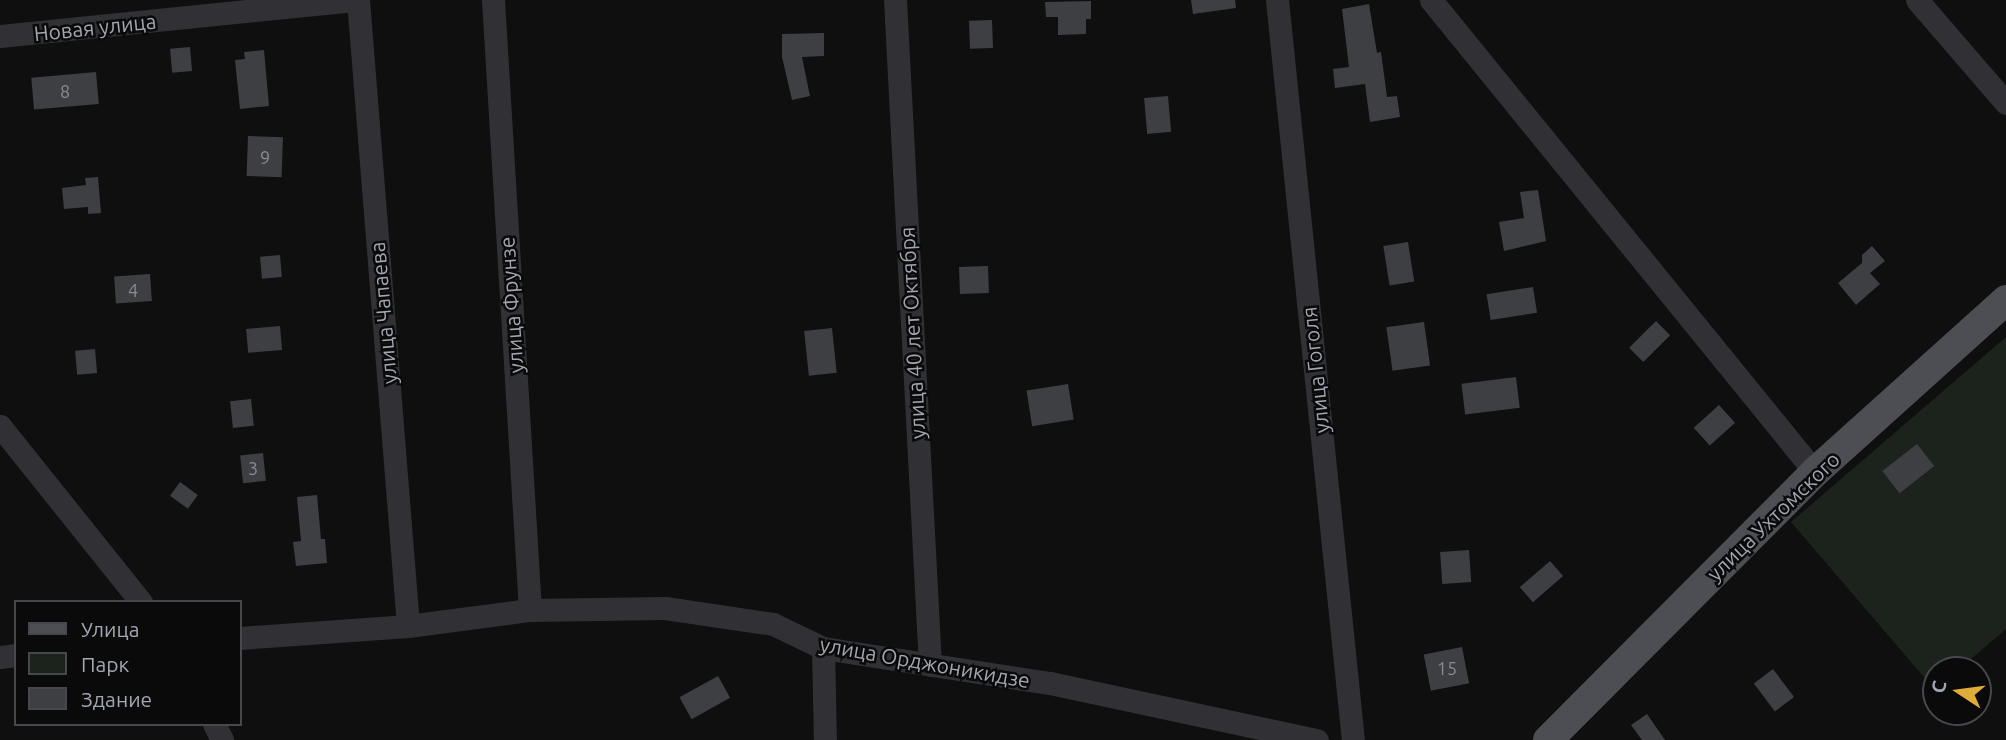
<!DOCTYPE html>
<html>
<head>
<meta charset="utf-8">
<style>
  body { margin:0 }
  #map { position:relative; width:2006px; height:740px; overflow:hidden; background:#0f0f10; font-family:Ubuntu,sans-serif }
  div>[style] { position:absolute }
  .green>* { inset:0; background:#1c231d }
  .building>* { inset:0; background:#3e3f43; transform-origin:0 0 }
  .minor>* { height:23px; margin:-11.5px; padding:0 11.5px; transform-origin:11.5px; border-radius:11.5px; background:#313135 }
  .major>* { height:30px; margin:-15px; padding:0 15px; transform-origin:15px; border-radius:15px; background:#4d4e54 }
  span { translate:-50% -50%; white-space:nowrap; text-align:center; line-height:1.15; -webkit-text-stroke:5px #0a0a0b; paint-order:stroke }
  .number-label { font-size:18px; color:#898c95 }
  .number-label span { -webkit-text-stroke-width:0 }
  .street-label { font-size:21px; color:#a2a6b0 }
  .legend { position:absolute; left:14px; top:600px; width:228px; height:126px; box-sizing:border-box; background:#0a0a0b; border:2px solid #47484d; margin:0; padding:9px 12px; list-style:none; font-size:21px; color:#a2a6b0 }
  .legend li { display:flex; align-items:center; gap:14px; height:35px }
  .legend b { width:35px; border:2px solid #47484d }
  .north { position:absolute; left:1922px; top:656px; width:70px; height:70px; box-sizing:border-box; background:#0a0a0b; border:2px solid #47484d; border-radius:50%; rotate:283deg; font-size:19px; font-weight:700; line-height:28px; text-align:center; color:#a2a6b0 }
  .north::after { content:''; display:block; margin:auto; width:24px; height:32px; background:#dfac39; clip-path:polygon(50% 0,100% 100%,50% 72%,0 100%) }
</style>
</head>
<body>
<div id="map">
  <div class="green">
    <i style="clip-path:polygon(2006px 337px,2006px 629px,1958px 670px,1936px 670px,1935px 690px,1791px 522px)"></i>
  </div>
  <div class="building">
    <i style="clip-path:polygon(1191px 0,1235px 0,1236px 8px,1193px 14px)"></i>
    <i style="clip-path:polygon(1091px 1px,1091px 19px,1086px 19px,1086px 34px,1058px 35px,1058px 17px,1046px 17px,1045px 2px)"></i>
    <i style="clip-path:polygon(1369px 4px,1377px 53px,1381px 52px,1387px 97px,1397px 96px,1400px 117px,1370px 122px,1365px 84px,1335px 88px,1333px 69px,1349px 67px,1342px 9px)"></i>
    <i style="left:992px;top:20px;width:28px;height:23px;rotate:88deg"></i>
    <i style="clip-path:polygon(824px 33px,824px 56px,802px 57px,810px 96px,792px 100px,782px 57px,782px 34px)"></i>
    <i style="left:190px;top:47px;width:24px;height:20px;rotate:85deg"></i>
    <i style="clip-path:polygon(264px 50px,269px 106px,240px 109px,235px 60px,245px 59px,244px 52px)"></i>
    <i style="left:96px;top:72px;width:32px;height:65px;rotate:85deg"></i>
    <i style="left:1168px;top:96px;width:36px;height:24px;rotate:85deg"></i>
    <i style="left:248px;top:136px;width:35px;height:40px;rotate:2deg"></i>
    <i style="clip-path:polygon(98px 177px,101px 213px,88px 214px,88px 207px,64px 209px,62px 188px,86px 185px,85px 178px)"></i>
    <i style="clip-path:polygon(1538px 190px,1546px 241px,1504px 251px,1499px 222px,1524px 218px,1520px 192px)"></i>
    <i style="left:1408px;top:242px;width:40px;height:25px;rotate:81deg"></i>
    <i style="clip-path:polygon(1872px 246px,1885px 261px,1870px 273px,1880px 284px,1856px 305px,1838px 283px,1862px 263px,1862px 255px)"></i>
    <i style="left:280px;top:255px;width:22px;height:20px;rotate:85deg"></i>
    <i style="left:988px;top:266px;width:27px;height:29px;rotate:88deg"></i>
    <i style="left:150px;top:274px;width:27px;height:36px;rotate:86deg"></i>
    <i style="left:1533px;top:287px;width:26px;height:47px;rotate:81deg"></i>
    <i style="left:1656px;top:321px;width:20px;height:38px;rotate:45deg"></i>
    <i style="left:1424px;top:322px;width:44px;height:38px;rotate:82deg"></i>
    <i style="left:280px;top:326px;width:24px;height:34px;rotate:85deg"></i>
    <i style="left:832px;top:328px;width:45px;height:28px;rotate:84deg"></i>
    <i style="left:95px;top:349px;width:24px;height:20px;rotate:85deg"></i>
    <i style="left:1516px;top:377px;width:31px;height:55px;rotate:83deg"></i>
    <i style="left:1068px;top:384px;width:36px;height:42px;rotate:81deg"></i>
    <i style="left:251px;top:399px;width:27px;height:21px;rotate:84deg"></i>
    <i style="left:1719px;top:405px;width:24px;height:34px;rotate:48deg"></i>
    <i style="left:1917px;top:444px;width:28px;height:44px;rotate:52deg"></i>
    <i style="left:263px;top:453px;width:28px;height:23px;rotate:84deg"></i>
    <i style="left:180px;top:482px;width:22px;height:17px;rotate:36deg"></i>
    <i style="clip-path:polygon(317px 495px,321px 539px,325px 539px,327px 563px,296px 566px,293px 542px,301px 541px,297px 497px)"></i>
    <i style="left:1469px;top:550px;width:32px;height:29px;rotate:86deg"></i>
    <i style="left:1550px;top:561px;width:20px;height:40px;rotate:49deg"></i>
    <i style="left:1462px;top:647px;width:37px;height:39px;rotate:79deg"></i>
    <i style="left:1773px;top:669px;width:35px;height:24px;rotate:53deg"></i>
    <i style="left:718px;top:676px;width:25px;height:44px;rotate:61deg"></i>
    <i style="clip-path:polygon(1647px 714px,1665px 740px,1642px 740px,1631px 725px)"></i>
  </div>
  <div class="minor">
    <i style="left:358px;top:0;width:628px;rotate:85.43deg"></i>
    <i style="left:493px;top:0;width:611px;rotate:86.53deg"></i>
    <i style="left:895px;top:0;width:666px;rotate:86.99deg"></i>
    <i style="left:1277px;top:0;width:744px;rotate:84.14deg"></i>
    <i style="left:1431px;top:0;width:608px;rotate:50.87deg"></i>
    <i style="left:1917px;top:0;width:136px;rotate:49.2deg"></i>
    <i style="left:0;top:36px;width:359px;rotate:-5.8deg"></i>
    <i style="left:0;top:426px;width:226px;rotate:51.3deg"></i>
    <i style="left:240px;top:638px;width:168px;rotate:-4.1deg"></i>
    <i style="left:408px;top:626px;width:123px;rotate:-7.5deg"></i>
    <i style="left:530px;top:610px;width:135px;rotate:-0.8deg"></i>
    <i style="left:665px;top:608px;width:109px;rotate:8.4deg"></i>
    <i style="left:773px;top:624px;width:55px;rotate:25.6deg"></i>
    <i style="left:823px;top:648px;width:230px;rotate:8.8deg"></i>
    <i style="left:1050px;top:683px;width:273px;rotate:12.1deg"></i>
    <i style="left:823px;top:648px;width:92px;rotate:88.8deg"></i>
    <i style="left:0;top:657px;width:16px;rotate:-7deg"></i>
    <i style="left:214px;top:724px;width:18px;rotate:63deg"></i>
  </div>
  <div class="major">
    <i style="left:1548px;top:740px;width:378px;rotate:-45.1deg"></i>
    <i style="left:1815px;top:472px;width:257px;rotate:-42deg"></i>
  </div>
  <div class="number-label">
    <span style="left:65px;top:91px">8</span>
    <span style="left:265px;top:157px">9</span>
    <span style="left:133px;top:290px">4</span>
    <span style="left:253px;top:468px">3</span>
    <span style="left:1447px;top:668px">15</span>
  </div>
  <div class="street-label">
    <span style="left:95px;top:27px;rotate:-6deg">Новая улица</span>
    <span style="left:511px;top:305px;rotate:-94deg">улица Фрунзе</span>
    <span style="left:383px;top:313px;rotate:-95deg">улица Чапаева</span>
    <span style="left:912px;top:333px;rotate:-93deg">улица 40 лет Октября</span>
    <span style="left:1315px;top:370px;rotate:-96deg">улица Гоголя</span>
    <span style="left:1773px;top:516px;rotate:-44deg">улица Ухтомского</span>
    <span style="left:925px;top:662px;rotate:10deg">улица Орджоникидзе</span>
  </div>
  <ul class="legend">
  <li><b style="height:9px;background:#4d4e54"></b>Улица</li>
  <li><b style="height:19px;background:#1c231d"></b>Парк</li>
  <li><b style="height:19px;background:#3e3f43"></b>Здание</li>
  </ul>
  <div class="north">С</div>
</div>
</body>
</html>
